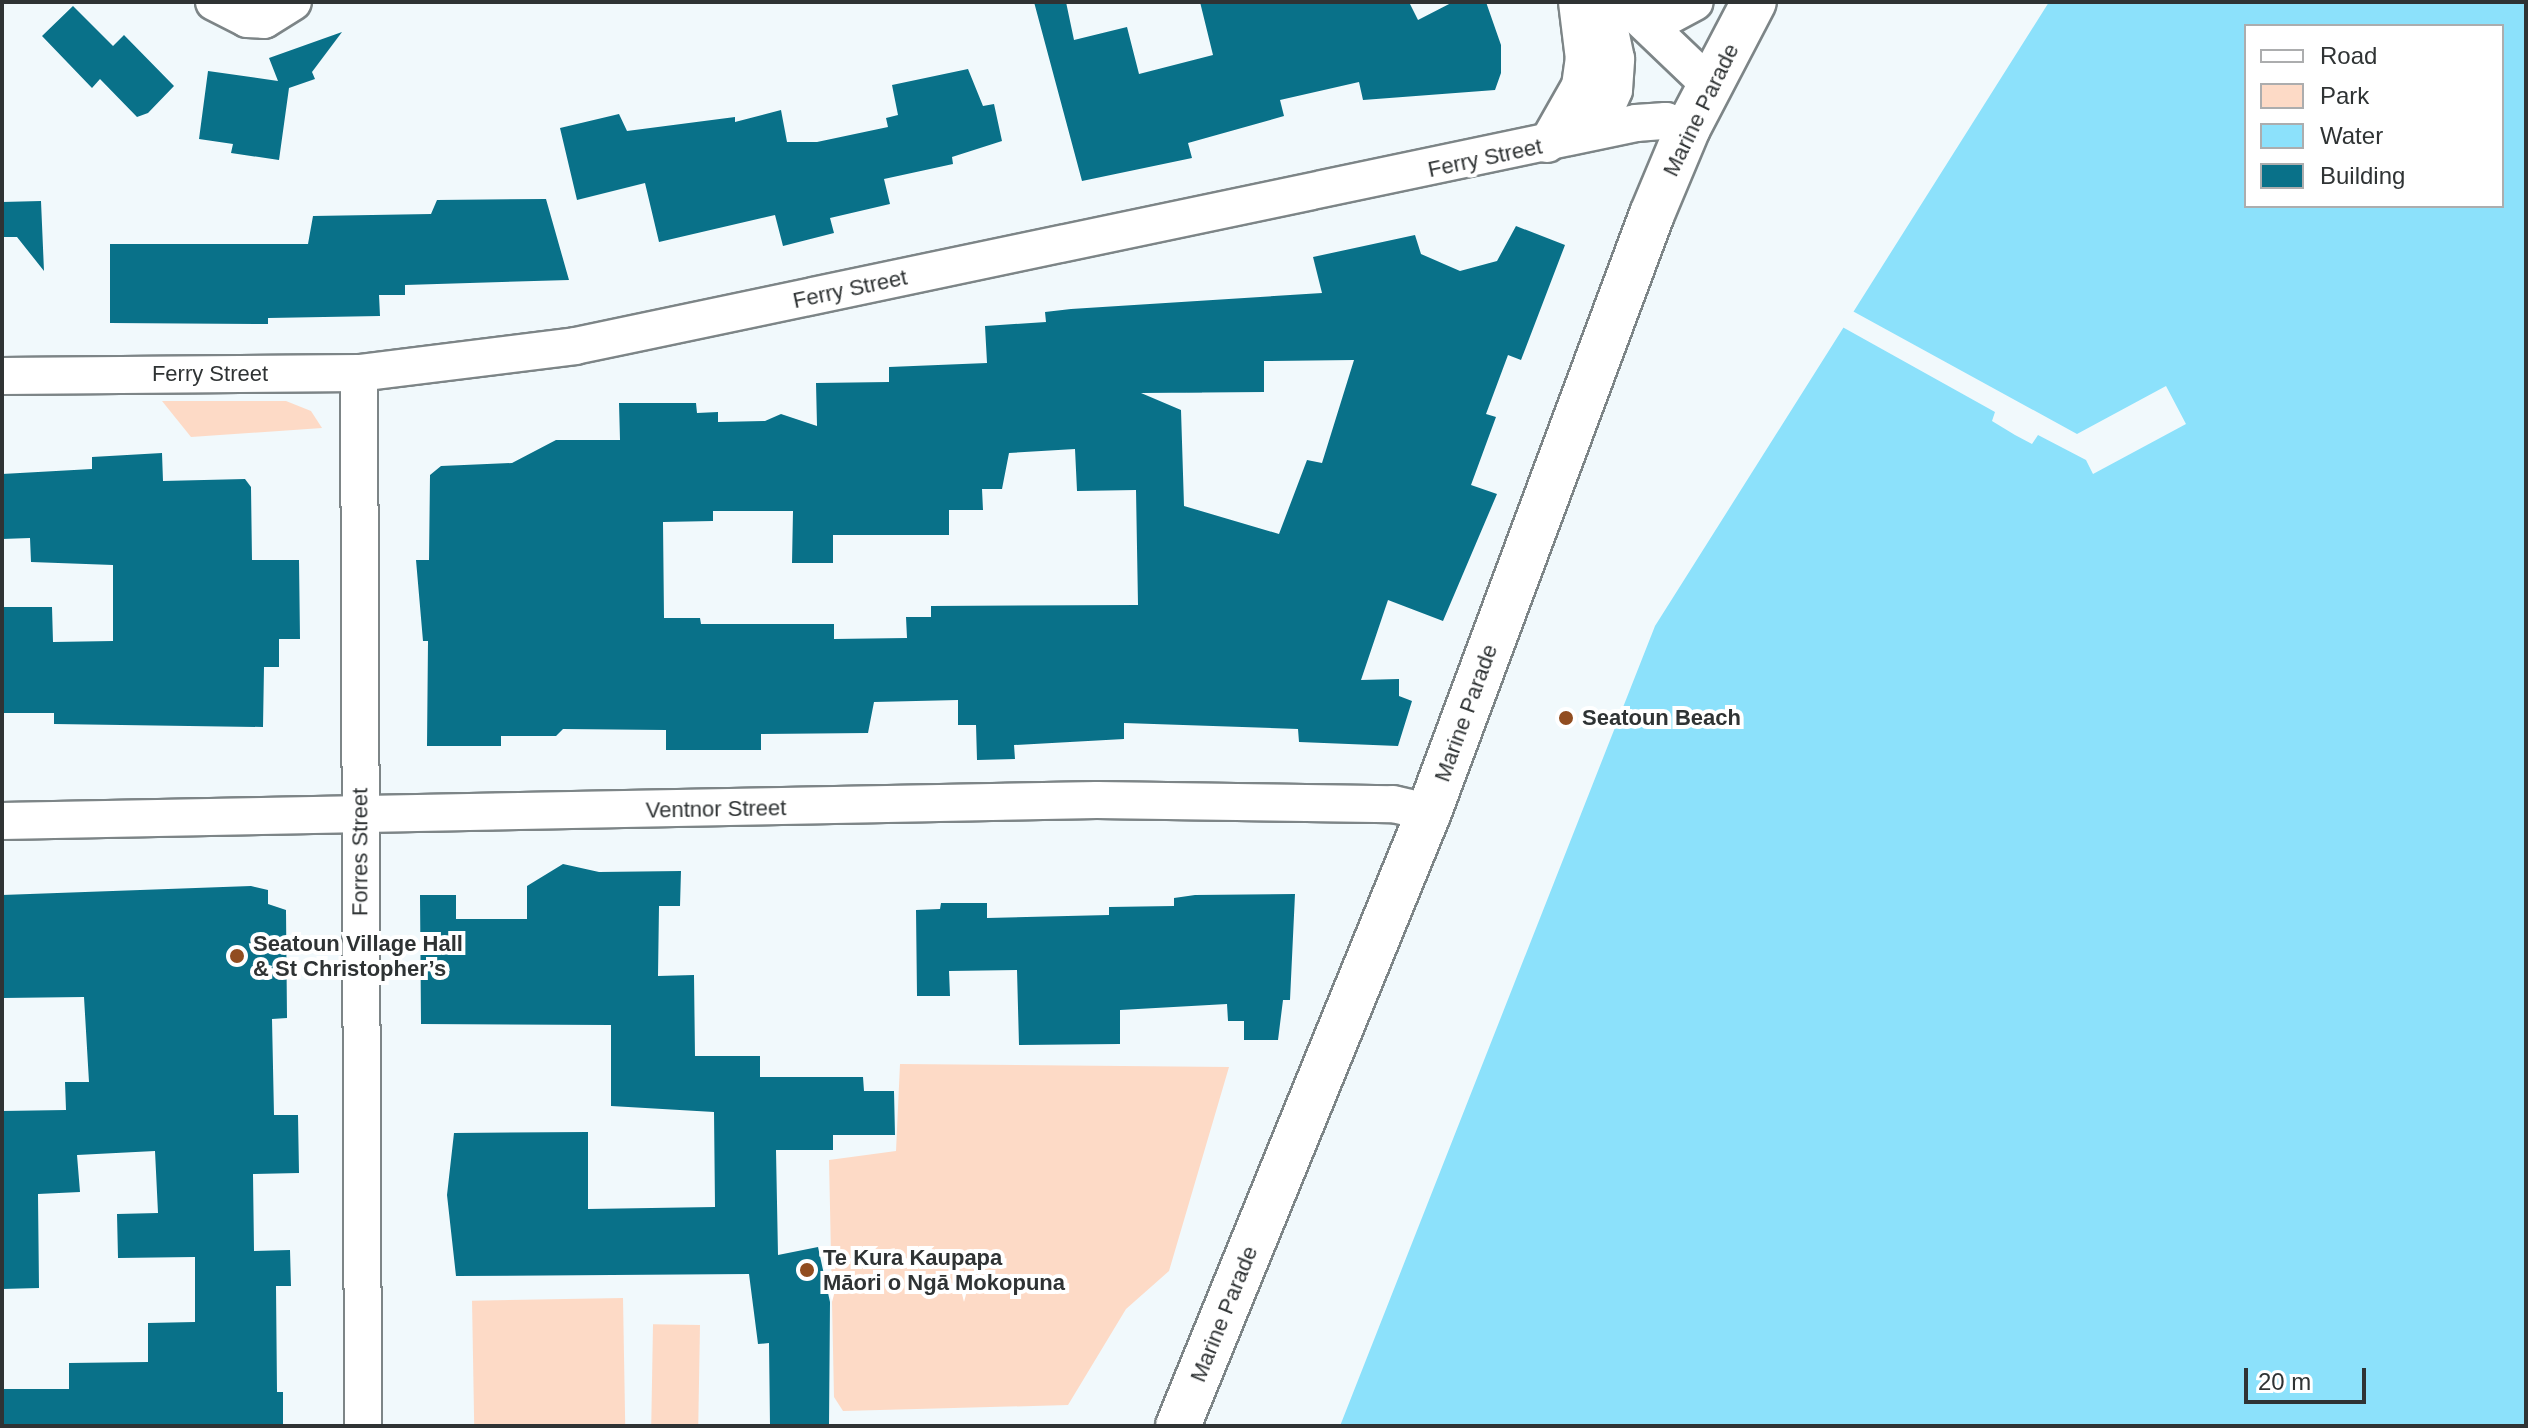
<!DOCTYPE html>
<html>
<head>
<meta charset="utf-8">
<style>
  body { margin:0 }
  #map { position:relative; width:2528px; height:1428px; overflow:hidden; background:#f1f9fc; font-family:Helvetica,sans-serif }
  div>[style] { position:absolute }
  .green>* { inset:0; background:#fddac6; transform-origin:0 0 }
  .water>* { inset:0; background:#8ce1fb }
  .pier>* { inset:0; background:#f1f9fc }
  .building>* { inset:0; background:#097189 }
  .roads { filter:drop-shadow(2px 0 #7d8587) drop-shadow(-2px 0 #7d8587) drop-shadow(0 2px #7d8587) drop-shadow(0 -2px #7d8587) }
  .street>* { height:36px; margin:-18px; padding:0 18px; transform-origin:18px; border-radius:18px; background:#fff }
  .secondary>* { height:44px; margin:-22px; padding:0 22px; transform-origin:22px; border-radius:22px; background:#fff }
  .dots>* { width:22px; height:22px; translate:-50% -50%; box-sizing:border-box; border:4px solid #fff; border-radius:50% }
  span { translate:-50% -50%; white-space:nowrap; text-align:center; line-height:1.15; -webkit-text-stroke:8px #fff; paint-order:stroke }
  .street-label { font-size:22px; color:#2f3334 }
  .poi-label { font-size:22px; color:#2f3334; font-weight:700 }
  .left { translate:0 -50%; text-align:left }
  .frame { position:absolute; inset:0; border:4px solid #2f3334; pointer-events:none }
  .legend { position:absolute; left:2244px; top:24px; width:260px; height:184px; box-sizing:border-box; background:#fff; border:2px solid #acadae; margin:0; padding:10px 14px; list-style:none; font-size:24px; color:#2f3334 }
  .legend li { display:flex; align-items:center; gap:16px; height:40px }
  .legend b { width:40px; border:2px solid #acadae }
  .scale { position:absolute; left:2244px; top:1368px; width:122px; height:36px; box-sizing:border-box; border:4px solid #2f3334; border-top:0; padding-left:10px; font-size:24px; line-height:28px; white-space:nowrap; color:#2f3334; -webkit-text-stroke:6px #fff; paint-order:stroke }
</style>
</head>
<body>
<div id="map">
  <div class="green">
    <i style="clip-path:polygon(162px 401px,286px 401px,311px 411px,322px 428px,191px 437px)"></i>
    <i style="clip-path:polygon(900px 1064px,1229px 1067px,1169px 1271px,1126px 1309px,1068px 1405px,843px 1411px,834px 1397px,829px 1160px,896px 1151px)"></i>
    <i style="left:623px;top:1298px;width:128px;height:151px;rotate:89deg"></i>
    <i style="left:700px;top:1325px;width:101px;height:47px;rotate:91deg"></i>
  </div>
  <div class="water">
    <i style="clip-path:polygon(evenodd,2049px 2px,2526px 2px,2526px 1426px,1340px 1426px,1655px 626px,2049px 2px,2246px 26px,2502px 26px,2502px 206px,2246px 206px,2246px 26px)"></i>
  </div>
  <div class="pier">
    <i style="clip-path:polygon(1847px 308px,2077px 434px,2166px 386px,2186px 424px,2093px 474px,2086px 460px,2038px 435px,2032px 444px,2015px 435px,1992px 421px,1995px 412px,1837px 324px)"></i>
  </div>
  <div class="building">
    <i style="clip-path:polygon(1034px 2px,1066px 2px,1074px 40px,1127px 27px,1139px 74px,1213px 55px,1200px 2px,1409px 2px,1418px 20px,1453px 2px,1486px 2px,1501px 45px,1501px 73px,1495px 90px,1363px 100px,1359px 82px,1280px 100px,1284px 116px,1188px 143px,1192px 158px,1082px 181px)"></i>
    <i style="clip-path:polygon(73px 6px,113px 46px,124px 35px,174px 86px,148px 113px,137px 117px,100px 79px,92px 88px,42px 36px)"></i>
    <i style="clip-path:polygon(342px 32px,312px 72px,315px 79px,289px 88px,279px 160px,231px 153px,233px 144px,199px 139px,208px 71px,278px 81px,269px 58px)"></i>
    <i style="clip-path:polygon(968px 69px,983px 106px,994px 104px,1002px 141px,952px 157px,953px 164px,884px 179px,890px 204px,830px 218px,834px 233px,783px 246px,775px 215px,659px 242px,645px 183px,577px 200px,560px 128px,619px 114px,627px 131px,735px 117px,735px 122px,781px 110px,787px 142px,817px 142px,888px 127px,886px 118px,898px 115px,892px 85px)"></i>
    <i style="clip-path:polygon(546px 199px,569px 280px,405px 285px,405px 295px,379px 295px,380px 316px,268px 318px,268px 324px,110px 323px,110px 244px,308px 244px,313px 216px,431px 214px,437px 200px)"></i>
    <i style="clip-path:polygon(41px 201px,44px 271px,17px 237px,2px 237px,2px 202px)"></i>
    <i style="clip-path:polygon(evenodd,1516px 226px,1565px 245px,1521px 360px,1508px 355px,1486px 414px,1496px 417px,1471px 485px,1497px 494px,1443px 621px,1388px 600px,1361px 680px,1399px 679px,1399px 696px,1412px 701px,1398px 746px,1299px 742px,1298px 729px,1124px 723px,1124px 739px,1014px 745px,1015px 759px,977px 760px,976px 725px,958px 725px,958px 700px,874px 702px,868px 733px,761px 734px,761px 750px,666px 750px,666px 730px,563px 729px,556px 736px,501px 736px,501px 746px,427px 746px,428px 641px,423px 641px,416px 560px,429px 560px,430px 475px,441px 466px,512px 463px,556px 440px,620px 440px,619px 403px,696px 403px,697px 413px,718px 412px,718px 422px,765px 421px,781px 414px,817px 426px,816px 383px,889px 382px,889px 367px,987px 363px,985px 326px,1046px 322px,1045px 312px,1071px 309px,1322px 293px,1313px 257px,1415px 235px,1421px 254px,1460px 271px,1497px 261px,1516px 226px,1354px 360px,1322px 463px,1307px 460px,1279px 534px,1184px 506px,1181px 410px,1141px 393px,1264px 392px,1264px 361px,1354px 360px,1516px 226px,1075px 449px,1077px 491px,1136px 490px,1138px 605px,931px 606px,931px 617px,906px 617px,907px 638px,834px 639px,834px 624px,701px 624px,700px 618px,664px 618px,663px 522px,713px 521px,713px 511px,793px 511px,792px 563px,833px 563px,833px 535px,949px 535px,949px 510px,983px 510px,982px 489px,1002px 489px,1009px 453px,1075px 449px)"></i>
    <i style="clip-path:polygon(162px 453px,163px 481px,245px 479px,251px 487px,252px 560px,299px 560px,300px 639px,279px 639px,279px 667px,264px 667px,263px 727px,54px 724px,54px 713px,2px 713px,2px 607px,52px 607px,53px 642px,113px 641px,113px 565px,31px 562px,30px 538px,2px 539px,2px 474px,92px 469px,92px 457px)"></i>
    <i style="clip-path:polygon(563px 864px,599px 872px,681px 871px,680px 906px,659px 906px,658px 976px,694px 975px,695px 1056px,760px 1056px,760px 1077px,863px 1077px,864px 1091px,894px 1091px,895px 1135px,833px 1135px,833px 1150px,776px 1150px,778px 1255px,818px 1247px,830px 1302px,829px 1426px,770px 1426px,769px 1343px,758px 1344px,749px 1274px,456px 1276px,447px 1195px,454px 1133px,588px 1132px,588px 1209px,715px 1207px,714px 1112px,611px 1106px,611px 1025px,421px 1024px,420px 895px,456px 895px,456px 919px,527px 919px,527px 886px)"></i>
    <i style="clip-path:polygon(251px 886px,268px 890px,268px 904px,286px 910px,287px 1018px,272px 1019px,274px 1115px,298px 1115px,299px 1173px,253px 1174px,254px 1251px,290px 1250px,291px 1286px,276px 1286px,277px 1392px,283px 1392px,283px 1426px,2px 1426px,2px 1389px,69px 1389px,69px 1363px,148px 1362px,148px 1323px,195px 1322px,195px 1257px,118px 1258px,117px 1214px,158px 1213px,155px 1151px,77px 1155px,80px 1192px,38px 1194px,39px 1288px,2px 1289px,2px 1111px,66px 1110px,65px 1082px,89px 1082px,84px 997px,2px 998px,2px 895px)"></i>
    <i style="clip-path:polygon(1295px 894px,1290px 1000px,1283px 1000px,1278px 1040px,1244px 1040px,1244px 1021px,1228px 1021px,1227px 1004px,1120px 1010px,1120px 1044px,1019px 1045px,1017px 970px,949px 971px,950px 996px,917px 996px,916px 910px,940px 909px,941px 903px,987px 903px,987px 918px,1109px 915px,1109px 907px,1174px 906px,1174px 898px,1195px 895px)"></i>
  </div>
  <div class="roads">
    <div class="street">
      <i style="left:214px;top:2px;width:37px;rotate:27deg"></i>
      <i style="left:247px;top:19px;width:17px;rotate:3deg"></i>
      <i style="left:264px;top:20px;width:34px;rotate:-32deg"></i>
      <i style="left:1623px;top:2px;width:123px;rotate:43.7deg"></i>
      <i style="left:1637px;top:14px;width:25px;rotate:14deg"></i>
      <i style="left:1661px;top:20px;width:38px;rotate:-28deg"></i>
      <i style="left:1568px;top:132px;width:47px;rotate:-33.7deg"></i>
      <i style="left:1607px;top:106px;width:17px;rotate:-66deg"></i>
      <i style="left:1614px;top:90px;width:31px;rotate:-86deg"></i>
      <i style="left:1616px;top:59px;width:58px;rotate:-101.9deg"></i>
      <i style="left:1547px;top:144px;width:67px;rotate:-60.4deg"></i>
      <i style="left:1580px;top:86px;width:27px;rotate:-82deg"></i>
      <i style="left:1584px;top:59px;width:57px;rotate:-97deg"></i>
      <i style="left:359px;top:373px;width:1053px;rotate:89.78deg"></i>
      <i style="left:2px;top:376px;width:357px;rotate:-0.5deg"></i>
      <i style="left:359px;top:373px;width:218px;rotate:-7.1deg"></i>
      <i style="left:575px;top:346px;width:1084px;rotate:-11.87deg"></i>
      <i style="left:1636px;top:123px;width:30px;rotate:-4deg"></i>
      <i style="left:1666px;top:121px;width:23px;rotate:18deg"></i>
      <i style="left:2px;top:821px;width:1095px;rotate:-1.1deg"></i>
      <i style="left:1097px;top:800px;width:296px;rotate:0.8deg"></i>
      <i style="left:1393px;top:804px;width:37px;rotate:13deg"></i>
    </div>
    <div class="secondary">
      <i style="left:1178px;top:1426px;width:663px;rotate:-67.77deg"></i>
      <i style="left:1429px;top:812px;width:638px;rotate:-69.55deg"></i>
      <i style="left:1652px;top:214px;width:93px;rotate:-67.3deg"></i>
      <i style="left:1688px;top:128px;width:142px;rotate:-62.4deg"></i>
    </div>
  </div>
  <div class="dots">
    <i style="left:1566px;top:718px;background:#914d20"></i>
    <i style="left:237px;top:956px;background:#914d20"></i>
    <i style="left:807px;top:1270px;background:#914d20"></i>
  </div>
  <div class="street-label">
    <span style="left:1701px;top:110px;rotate:-64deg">Marine Parade</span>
    <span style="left:1485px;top:158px;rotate:-12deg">Ferry Street</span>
    <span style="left:850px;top:289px;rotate:-12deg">Ferry Street</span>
    <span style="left:210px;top:374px">Ferry Street</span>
    <span style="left:1466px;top:713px;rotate:-70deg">Marine Parade</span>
    <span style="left:716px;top:809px;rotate:-1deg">Ventnor Street</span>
    <span style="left:360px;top:852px;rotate:-90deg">Forres Street</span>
    <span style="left:1224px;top:1314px;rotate:-68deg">Marine Parade</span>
  </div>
  <div class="poi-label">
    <span class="left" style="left:1582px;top:718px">Seatoun Beach</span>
    <span class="left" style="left:253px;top:956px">Seatoun Village Hall<br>&amp; St Christopher’s</span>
    <span class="left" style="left:823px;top:1270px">Te Kura Kaupapa<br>Māori o Ngā Mokopuna</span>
  </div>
  <div class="frame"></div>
  <ul class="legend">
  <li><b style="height:10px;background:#fff"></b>Road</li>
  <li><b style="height:22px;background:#fddac6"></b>Park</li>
  <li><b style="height:22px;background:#8ce1fb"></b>Water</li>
  <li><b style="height:22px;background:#097189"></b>Building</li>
  </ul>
  <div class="scale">20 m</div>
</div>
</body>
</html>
